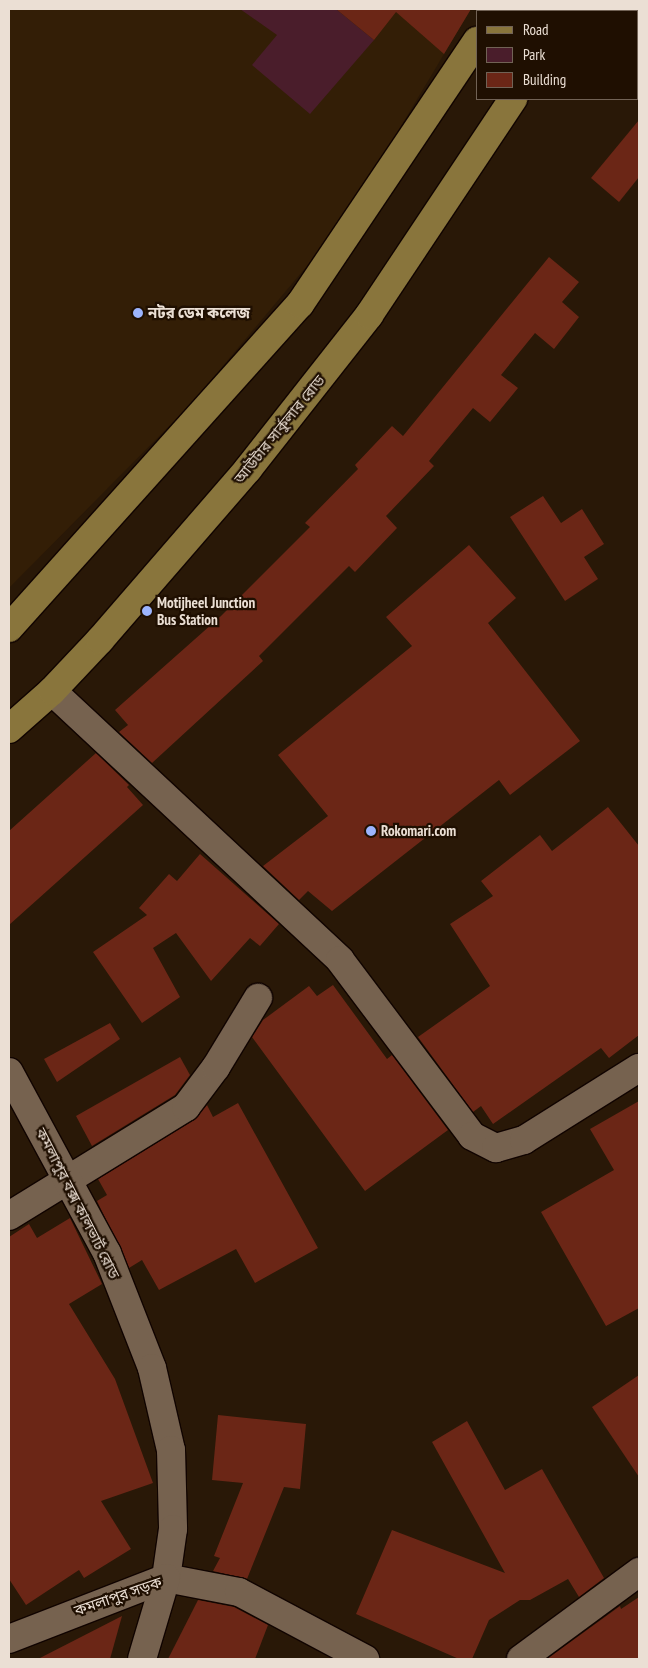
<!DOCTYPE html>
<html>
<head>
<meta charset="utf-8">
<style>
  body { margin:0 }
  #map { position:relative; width:648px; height:1668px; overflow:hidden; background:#291807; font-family:"PT Sans Narrow","Noto Sans Bengali",sans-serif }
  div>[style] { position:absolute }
  .built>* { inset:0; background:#331e06 }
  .green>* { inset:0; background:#4a1d2b }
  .building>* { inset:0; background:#6b2616 }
  .roads { filter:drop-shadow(1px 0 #110400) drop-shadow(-1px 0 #110400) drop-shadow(0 1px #110400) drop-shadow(0 -1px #110400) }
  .minor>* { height:28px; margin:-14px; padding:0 14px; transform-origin:14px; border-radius:14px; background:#76624f }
  .tertiary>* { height:28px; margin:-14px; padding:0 14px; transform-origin:14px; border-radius:14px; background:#76624f }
  .primary>* { height:28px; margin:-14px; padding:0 14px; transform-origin:14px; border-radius:14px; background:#89753c }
  .dots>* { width:14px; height:14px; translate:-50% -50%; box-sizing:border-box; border:2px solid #1f0f01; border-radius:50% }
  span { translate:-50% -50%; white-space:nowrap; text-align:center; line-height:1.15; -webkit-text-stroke:4.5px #1f0f01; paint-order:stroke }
  .poi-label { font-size:15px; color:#ebdfd4; font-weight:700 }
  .left { translate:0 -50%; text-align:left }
  .street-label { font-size:15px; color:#ebdfd4 }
  .frame { position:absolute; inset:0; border:10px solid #ebdfd4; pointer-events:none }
  .legend { position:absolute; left:476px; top:10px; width:162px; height:90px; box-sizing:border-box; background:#1f0f01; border:1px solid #716255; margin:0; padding:6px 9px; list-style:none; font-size:15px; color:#ebdfd4 }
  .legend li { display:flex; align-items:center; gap:10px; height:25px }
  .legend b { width:25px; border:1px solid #716255 }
</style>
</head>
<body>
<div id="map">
  <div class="built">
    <i style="clip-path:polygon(9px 9px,471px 9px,343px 223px,191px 404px,9px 588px)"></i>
  </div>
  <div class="green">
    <i style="clip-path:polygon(240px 9px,336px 9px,374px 40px,310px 114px,252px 65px,277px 35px)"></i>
  </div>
  <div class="building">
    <i style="clip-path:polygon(336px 9px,471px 9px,444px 54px,396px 12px,374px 40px)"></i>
    <i style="clip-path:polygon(639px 120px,639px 177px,619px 202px,591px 178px)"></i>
    <i style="clip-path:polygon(549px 257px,579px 282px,562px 302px,579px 317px,554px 349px,535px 333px,501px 375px,518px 388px,490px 422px,473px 408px,429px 461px,434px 466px,386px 516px,397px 528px,355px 572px,349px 566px,259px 656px,263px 661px,152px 763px,119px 732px,128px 725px,115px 710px,221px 616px,310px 527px,305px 523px,358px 469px,355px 465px,392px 426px,403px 436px)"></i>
    <i style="clip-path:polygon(543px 496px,561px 523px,582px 509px,604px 544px,584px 557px,598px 579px,565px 601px,510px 517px)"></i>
    <i style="clip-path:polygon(469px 545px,516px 598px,488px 623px,580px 741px,510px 795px,499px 780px,332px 911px,308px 891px,299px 900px,263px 866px,328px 816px,278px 755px,412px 646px,386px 617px)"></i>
    <i style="clip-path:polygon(96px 753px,129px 785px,127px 787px,143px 805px,9px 925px,9px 831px)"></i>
    <i style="clip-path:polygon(608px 807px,639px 846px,639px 1035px,609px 1058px,601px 1048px,493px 1124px,481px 1106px,473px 1112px,418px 1037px,490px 986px,450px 924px,493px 896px,481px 881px,540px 835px,552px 851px)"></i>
    <i style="clip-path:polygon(200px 854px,279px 924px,260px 946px,250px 938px,211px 981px,176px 933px,153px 948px,180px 997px,142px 1023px,93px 952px,147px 915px,139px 908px,169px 874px,177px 881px)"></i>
    <i style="clip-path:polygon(333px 985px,387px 1059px,392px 1055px,448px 1130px,365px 1191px,252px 1037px,263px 1020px,309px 986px,317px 996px)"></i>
    <i style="clip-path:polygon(110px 1023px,120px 1039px,57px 1082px,44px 1059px)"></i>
    <i style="clip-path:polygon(180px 1057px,190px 1075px,175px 1095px,92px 1146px,76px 1116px)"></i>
    <i style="clip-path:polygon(639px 1101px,639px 1308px,606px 1326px,541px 1212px,614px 1170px,590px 1129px)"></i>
    <i style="clip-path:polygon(238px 1103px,318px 1248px,255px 1283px,236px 1249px,159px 1290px,142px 1260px,129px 1268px,97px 1201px,107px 1195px,98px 1179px,194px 1120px,207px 1105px,213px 1117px)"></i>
    <i style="clip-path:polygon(70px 1218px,102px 1284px,69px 1304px,115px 1379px,153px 1483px,101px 1501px,131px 1549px,84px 1578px,79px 1570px,26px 1605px,9px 1579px,9px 1237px,29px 1224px,37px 1238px)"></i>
    <i style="clip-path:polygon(639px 1375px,639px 1477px,592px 1407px)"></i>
    <i style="clip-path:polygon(218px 1415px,306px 1424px,300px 1489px,284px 1487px,247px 1579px,213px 1571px,220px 1558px,214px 1556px,243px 1483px,212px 1480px)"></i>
    <i style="clip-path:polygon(467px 1421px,505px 1490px,542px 1469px,604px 1578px,579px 1597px,568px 1579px,530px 1600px,520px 1600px,489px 1620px,472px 1659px,459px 1659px,356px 1614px,392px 1530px,505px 1573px,432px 1442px)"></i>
    <i style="clip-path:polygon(639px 1597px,639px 1659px,547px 1659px,620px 1606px,621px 1609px)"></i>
    <i style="clip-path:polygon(198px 1600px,234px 1607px,268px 1625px,255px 1659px,168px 1659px)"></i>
    <i style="clip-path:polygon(122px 1616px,110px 1659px,38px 1659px)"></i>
  </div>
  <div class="roads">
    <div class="minor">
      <i style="left:52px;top:691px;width:394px;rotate:43deg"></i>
      <i style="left:340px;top:960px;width:220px;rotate:53.1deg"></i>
      <i style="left:472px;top:1136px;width:27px;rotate:27deg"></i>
      <i style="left:496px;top:1148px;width:29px;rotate:-16deg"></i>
      <i style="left:524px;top:1140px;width:136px;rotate:-32.1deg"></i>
      <i style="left:9px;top:1216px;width:208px;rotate:-31.6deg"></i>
      <i style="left:186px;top:1107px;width:50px;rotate:-53.1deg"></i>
      <i style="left:216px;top:1067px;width:81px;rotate:-58.7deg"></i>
      <i style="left:9px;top:1639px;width:168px;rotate:-21.2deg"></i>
      <i style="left:166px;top:1578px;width:74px;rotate:10.9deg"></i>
      <i style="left:239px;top:1592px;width:143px;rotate:28deg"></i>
      <i style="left:521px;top:1659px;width:147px;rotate:-36.4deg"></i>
    </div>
    <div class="tertiary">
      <i style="left:9px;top:1072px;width:206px;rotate:61.6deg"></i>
      <i style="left:107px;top:1253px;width:123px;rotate:68.6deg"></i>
      <i style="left:152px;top:1368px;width:84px;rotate:77deg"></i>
      <i style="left:171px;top:1450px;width:79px;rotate:88.5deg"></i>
      <i style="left:173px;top:1529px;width:49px;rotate:98.1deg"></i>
      <i style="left:166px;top:1578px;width:84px;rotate:106.5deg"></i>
    </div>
    <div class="primary">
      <i style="left:496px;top:11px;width:2px;rotate:-63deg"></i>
      <i style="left:568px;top:11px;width:3px;rotate:-45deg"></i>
      <i style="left:9px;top:628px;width:435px;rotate:-48.1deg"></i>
      <i style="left:300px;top:304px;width:317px;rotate:-56.1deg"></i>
      <i style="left:9px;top:729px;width:57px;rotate:-41.5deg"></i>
      <i style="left:52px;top:691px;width:70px;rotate:-46.7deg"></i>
      <i style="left:100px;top:640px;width:226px;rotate:-49.1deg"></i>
      <i style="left:248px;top:469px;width:196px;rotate:-51.8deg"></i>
      <i style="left:369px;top:315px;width:260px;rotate:-56.3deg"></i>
    </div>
  </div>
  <div class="dots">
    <i style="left:138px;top:313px;background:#9cb4fd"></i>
    <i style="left:147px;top:611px;background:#9cb4fd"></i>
    <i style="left:371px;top:831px;background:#9cb4fd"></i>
  </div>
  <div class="poi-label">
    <span class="left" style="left:148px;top:313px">নটর ডেম কলেজ</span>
    <span class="left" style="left:157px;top:611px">Motijheel Junction<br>Bus Station</span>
    <span class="left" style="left:381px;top:831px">Rokomari.com</span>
  </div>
  <div class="street-label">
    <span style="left:279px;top:429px;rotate:-51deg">আউটার সার্কুলার রোড</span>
    <span style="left:78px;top:1203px;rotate:63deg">কমলাপুর বক্স কালভার্ট রোড</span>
    <span style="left:118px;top:1596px;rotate:-19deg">কমলাপুর সড়ক</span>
  </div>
  <div class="frame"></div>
  <ul class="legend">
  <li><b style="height:6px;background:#89753c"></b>Road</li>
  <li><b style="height:14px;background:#4a1d2b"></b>Park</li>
  <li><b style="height:14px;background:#6b2616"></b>Building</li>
  </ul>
</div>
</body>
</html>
